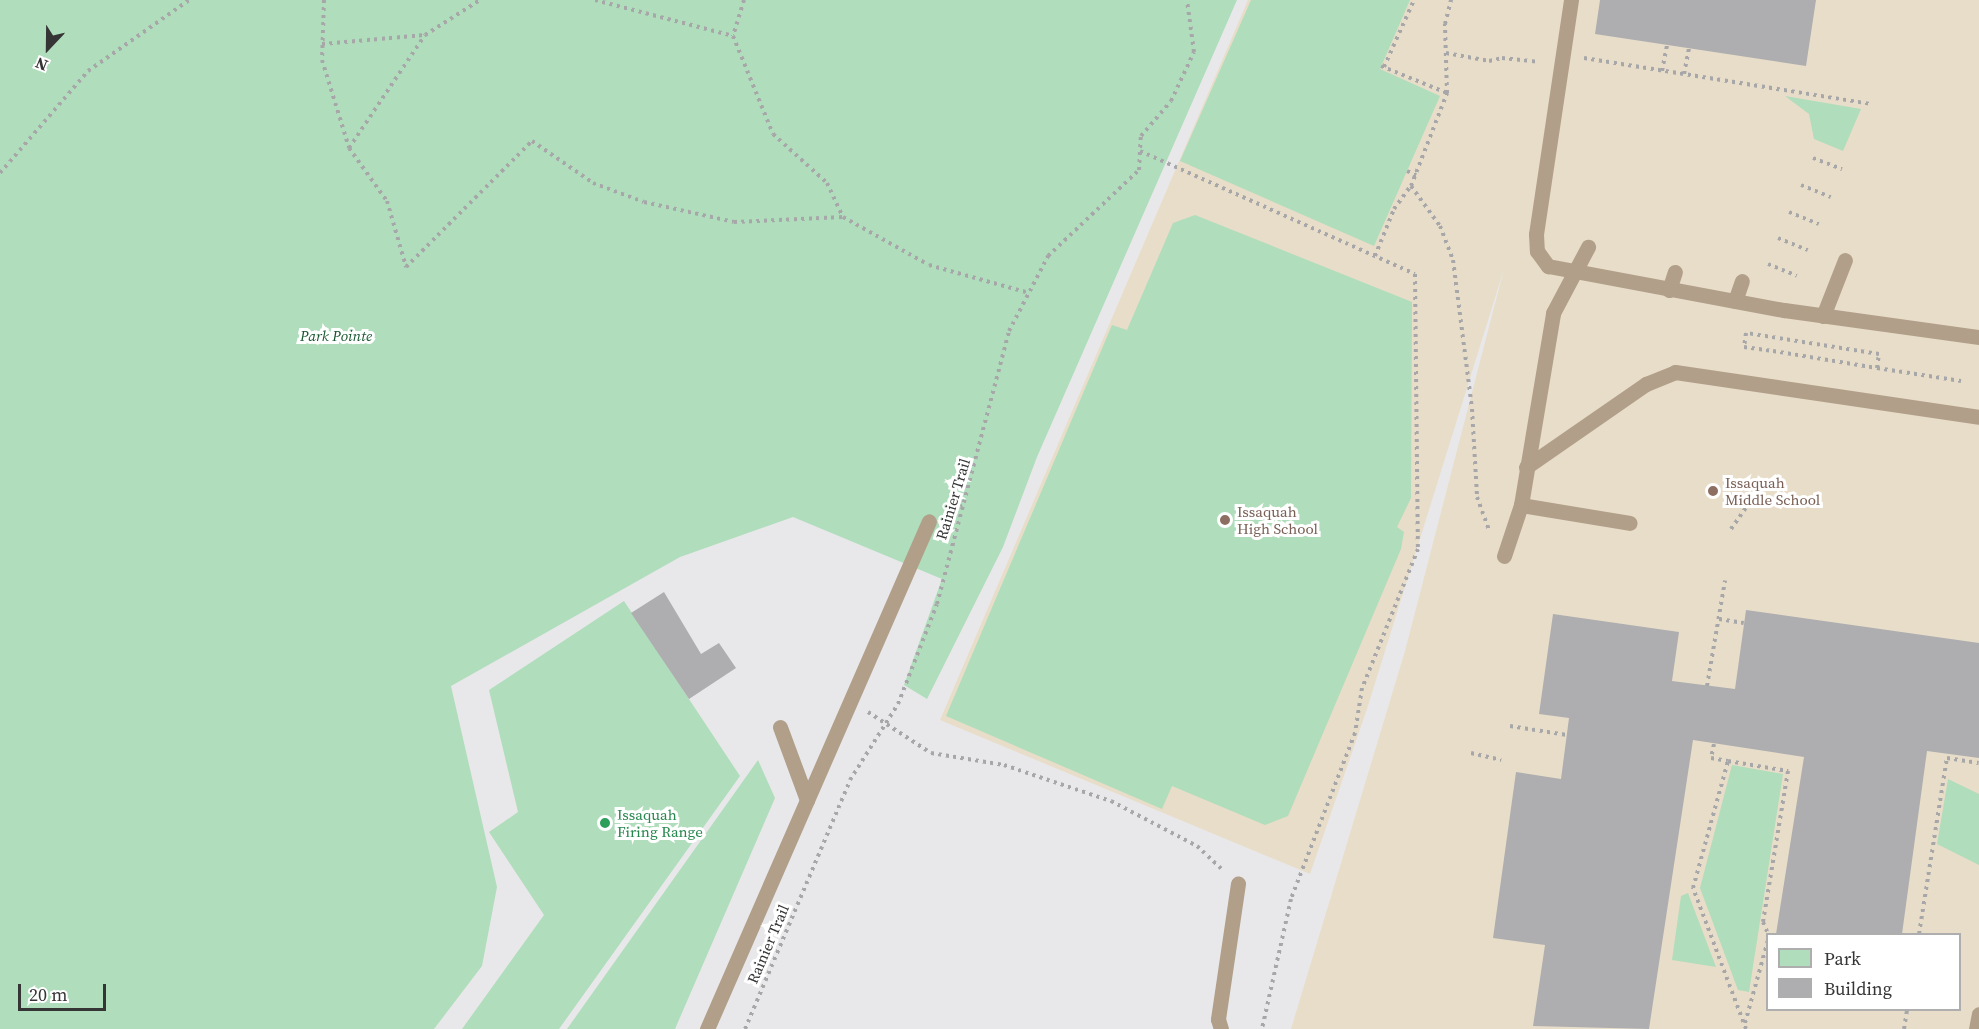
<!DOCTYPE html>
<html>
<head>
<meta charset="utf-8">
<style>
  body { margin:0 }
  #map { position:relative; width:1979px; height:1029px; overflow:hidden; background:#e8e8ea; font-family:"Source Serif 4",serif }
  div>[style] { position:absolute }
  .education>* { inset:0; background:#e8ddc9 }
  .green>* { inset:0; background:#b0ddbb }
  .building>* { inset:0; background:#aeaeb0 }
  .path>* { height:4px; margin-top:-2px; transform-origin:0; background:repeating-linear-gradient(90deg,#a7a7a9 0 3px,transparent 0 7.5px) }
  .service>* { height:15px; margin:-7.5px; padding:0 7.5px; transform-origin:7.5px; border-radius:7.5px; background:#b19f89 }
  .dots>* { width:16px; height:16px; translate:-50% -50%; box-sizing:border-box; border:3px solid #fff; border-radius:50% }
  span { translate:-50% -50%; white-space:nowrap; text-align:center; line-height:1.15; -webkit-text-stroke:6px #fff; paint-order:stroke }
  .park-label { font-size:15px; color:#17562f; font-style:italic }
  .education-label { font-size:15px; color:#785e54 }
  .left { translate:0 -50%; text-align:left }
  .street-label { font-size:15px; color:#353536 }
  .leisure-label { font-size:15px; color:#27864d }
  .legend { position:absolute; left:1766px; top:933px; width:195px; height:78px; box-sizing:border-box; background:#fff; border:2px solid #aeaeaf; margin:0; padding:8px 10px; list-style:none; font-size:18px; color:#353536 }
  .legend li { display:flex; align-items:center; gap:12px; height:30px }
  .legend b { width:30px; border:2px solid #aeaeaf }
  .north { position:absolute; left:18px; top:18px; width:60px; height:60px; -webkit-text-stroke:4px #fff; paint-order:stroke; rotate:202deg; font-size:16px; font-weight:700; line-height:24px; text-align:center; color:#353536 }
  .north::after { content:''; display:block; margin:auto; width:21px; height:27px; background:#353536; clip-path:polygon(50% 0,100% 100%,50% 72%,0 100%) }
  .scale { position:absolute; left:18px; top:984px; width:88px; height:27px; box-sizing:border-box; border:3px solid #353536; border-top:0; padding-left:8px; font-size:18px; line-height:21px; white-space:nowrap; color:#353536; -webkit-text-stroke:4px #fff; paint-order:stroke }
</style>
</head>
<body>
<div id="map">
  <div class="education">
    <i style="clip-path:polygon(evenodd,1248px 0,1979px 0,1979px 1029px,1291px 1029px,1405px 651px,1504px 269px,1367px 709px,1310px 874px,940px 720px,1248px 0,1768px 934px,1960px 934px,1960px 1010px,1768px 1010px,1768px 934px)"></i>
  </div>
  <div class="green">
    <i style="clip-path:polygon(0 0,1237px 0,1037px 457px,1003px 547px,927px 699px,904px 685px,942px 579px,793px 517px,680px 557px,451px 686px,497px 887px,482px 966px,434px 1029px,0 1029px)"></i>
    <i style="clip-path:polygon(1251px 0,1410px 0,1380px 69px,1440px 96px,1374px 246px,1180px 161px)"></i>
    <i style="clip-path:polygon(1785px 96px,1861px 109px,1843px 151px,1814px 139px,1809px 114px)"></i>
    <i style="clip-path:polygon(1195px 215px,1412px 302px,1411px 498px,1397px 527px,1404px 532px,1401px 549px,1288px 816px,1265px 825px,1172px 786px,1162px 809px,946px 716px,1112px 325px,1127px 330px,1173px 223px)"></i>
    <i style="clip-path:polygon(624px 601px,740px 776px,559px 1029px,462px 1029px,544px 915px,489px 832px,518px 812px,489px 690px)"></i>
    <i style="clip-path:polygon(758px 760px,775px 798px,675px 1029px,567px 1029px)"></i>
    <i style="clip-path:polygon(1732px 765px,1783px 774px,1749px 992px,1738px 990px,1700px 888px)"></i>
    <i style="clip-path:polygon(1948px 779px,1979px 794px,1979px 865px,1937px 844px)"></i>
    <i style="clip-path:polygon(1688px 893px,1716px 967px,1672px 960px,1681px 896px)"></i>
  </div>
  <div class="building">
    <i style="clip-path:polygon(1600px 0,1816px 0,1806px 66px,1595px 34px)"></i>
    <i style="clip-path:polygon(664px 592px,701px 654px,719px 643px,736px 668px,689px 699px,631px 613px)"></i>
    <i style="clip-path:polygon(1746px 610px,1979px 643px,1979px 758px,1927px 751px,1902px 934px,1776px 934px,1804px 757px,1693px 740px,1649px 1029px,1533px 1026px,1545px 945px,1493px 938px,1516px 772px,1561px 779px,1569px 718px,1539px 714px,1553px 614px,1679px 632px,1672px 681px,1735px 689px)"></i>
  </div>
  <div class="path">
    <i style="left:324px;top:0;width:60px;rotate:91.9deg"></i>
    <i style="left:322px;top:60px;width:92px;rotate:72.9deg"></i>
    <i style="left:349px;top:148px;width:65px;rotate:54.4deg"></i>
    <i style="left:387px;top:201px;width:69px;rotate:73.9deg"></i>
    <i style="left:406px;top:267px;width:178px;rotate:-45deg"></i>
    <i style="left:532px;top:141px;width:74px;rotate:34.5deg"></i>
    <i style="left:593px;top:183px;width:54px;rotate:20.4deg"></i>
    <i style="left:644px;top:202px;width:92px;rotate:12.5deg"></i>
    <i style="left:734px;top:222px;width:109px;rotate:-2.6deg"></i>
    <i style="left:843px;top:217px;width:98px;rotate:29.2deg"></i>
    <i style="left:929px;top:265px;width:104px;rotate:15.6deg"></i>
    <i style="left:595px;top:0;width:143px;rotate:14.6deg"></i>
    <i style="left:744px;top:0;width:38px;rotate:107deg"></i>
    <i style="left:733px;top:36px;width:106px;rotate:67.8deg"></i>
    <i style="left:773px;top:134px;width:73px;rotate:42.2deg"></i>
    <i style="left:827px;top:183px;width:38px;rotate:65deg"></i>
    <i style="left:322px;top:44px;width:103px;rotate:-5deg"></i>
    <i style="left:1446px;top:53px;width:44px;rotate:10.5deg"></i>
    <i style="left:1489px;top:61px;width:13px;rotate:-13deg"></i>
    <i style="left:1502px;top:58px;width:37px;rotate:6deg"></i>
    <i style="left:1584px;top:58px;width:290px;rotate:9.1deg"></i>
    <i style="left:1381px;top:66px;width:71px;rotate:22.2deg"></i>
    <i style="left:1384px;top:67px;width:73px;rotate:-65.9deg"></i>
    <i style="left:1662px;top:71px;width:26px;rotate:-79deg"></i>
    <i style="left:1684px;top:74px;width:26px;rotate:-79deg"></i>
    <i style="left:349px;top:148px;width:136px;rotate:-56.1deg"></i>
    <i style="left:425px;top:35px;width:65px;rotate:-32.5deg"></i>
    <i style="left:1140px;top:151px;width:301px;rotate:24.1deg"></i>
    <i style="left:1415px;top:274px;width:275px;rotate:89.4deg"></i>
    <i style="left:1418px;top:549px;width:150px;rotate:111.9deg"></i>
    <i style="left:1362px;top:688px;width:46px;rotate:98.8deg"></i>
    <i style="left:1355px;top:733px;width:178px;rotate:111.1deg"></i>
    <i style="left:1291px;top:899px;width:133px;rotate:102.6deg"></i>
    <i style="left:1813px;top:158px;width:31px;rotate:21deg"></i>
    <i style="left:1407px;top:171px;width:10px;rotate:24deg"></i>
    <i style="left:0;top:173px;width:135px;rotate:-49.2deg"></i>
    <i style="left:88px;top:71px;width:123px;rotate:-35.1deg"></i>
    <i style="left:1801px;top:185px;width:32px;rotate:22deg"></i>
    <i style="left:1411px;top:186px;width:49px;rotate:54.1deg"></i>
    <i style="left:1440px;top:226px;width:36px;rotate:69deg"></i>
    <i style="left:1453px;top:260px;width:150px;rotate:82.7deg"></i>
    <i style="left:1472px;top:409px;width:88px;rotate:86.7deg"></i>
    <i style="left:1477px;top:497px;width:35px;rotate:70deg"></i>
    <i style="left:1789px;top:212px;width:32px;rotate:22deg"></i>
    <i style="left:1778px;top:238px;width:32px;rotate:22deg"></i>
    <i style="left:1375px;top:256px;width:51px;rotate:-68deg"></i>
    <i style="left:1394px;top:209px;width:29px;rotate:-54deg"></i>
    <i style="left:1411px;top:186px;width:100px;rotate:-68.8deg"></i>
    <i style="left:1447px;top:93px;width:69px;rotate:-91.7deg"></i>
    <i style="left:1445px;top:24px;width:25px;rotate:-76deg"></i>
    <i style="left:1768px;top:264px;width:31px;rotate:22deg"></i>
    <i style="left:1877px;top:368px;width:14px;rotate:-82deg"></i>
    <i style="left:1879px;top:354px;width:135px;rotate:-171deg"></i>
    <i style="left:1746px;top:333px;width:14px;rotate:98deg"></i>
    <i style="left:1744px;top:347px;width:29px;rotate:8deg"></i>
    <i style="left:1773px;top:351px;width:105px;rotate:9.3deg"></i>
    <i style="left:1877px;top:368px;width:85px;rotate:8.8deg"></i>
    <i style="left:947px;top:513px;width:17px;rotate:-25deg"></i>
    <i style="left:1731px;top:529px;width:33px;rotate:-55deg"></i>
    <i style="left:1719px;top:619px;width:25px;rotate:9deg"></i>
    <i style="left:1707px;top:686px;width:107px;rotate:-80.3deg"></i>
    <i style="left:868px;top:712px;width:75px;rotate:33.1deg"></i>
    <i style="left:931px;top:753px;width:74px;rotate:9.3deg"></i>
    <i style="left:1004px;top:765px;width:113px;rotate:18.6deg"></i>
    <i style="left:1111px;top:801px;width:97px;rotate:27.6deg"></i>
    <i style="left:1197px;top:846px;width:35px;rotate:43deg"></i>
    <i style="left:1510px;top:726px;width:58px;rotate:9deg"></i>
    <i style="left:1714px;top:744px;width:14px;rotate:102deg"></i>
    <i style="left:1711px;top:758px;width:17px;rotate:10deg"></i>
    <i style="left:1471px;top:753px;width:31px;rotate:13deg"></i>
    <i style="left:1919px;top:934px;width:178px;rotate:-81deg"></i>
    <i style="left:1947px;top:758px;width:32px;rotate:9deg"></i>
    <i style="left:1745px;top:1023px;width:86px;rotate:-74.5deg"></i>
    <i style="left:745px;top:1029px;width:270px;rotate:-67.1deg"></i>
    <i style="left:850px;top:780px;width:90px;rotate:-57.7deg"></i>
    <i style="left:898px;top:704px;width:107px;rotate:-68.7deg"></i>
    <i style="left:937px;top:604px;width:282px;rotate:-75.2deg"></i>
    <i style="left:1009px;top:331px;width:85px;rotate:-62.5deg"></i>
    <i style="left:1048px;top:256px;width:125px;rotate:-43.4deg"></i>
    <i style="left:1139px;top:170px;width:34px;rotate:-87deg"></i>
    <i style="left:1141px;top:136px;width:46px;rotate:-49.4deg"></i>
    <i style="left:1171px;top:101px;width:54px;rotate:-64.9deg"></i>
    <i style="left:1194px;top:52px;width:52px;rotate:-97.7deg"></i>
    <i style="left:1746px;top:1029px;width:151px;rotate:-110.6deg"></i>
    <i style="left:1693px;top:888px;width:132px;rotate:-74.6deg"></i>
    <i style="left:1728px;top:761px;width:61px;rotate:9.5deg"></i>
    <i style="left:1788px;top:771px;width:153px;rotate:99.4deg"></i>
    <i style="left:1763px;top:922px;width:13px;rotate:67deg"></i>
    <i style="left:1904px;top:1029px;width:19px;rotate:-81deg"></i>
  </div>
  <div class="service">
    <i style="left:1571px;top:0;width:237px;rotate:98.5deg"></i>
    <i style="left:1536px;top:234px;width:17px;rotate:87deg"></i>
    <i style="left:1537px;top:251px;width:19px;rotate:54deg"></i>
    <i style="left:1548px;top:266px;width:240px;rotate:10.6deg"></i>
    <i style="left:1784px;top:310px;width:197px;rotate:7.9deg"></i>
    <i style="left:1669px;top:290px;width:19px;rotate:-72deg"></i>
    <i style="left:1735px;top:301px;width:21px;rotate:-71deg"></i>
    <i style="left:1823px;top:316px;width:60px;rotate:-68.6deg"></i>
    <i style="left:1526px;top:467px;width:146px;rotate:-34.7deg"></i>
    <i style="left:1646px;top:384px;width:31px;rotate:-22deg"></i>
    <i style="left:1675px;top:372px;width:307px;rotate:8.4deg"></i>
    <i style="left:1521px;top:505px;width:110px;rotate:9.4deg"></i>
    <i style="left:1504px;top:556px;width:54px;rotate:-71.6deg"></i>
    <i style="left:1521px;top:505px;width:195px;rotate:-80.5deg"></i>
    <i style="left:1553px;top:313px;width:75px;rotate:-62.1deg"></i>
    <i style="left:780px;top:727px;width:78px;rotate:69.7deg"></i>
    <i style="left:707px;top:1029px;width:554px;rotate:-66.39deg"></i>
    <i style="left:1221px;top:1029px;width:10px;rotate:-107deg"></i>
    <i style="left:1218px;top:1019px;width:137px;rotate:-81.6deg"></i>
    <i style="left:1976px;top:1029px;width:15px;rotate:-79deg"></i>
  </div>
  <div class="dots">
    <i style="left:1713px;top:491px;background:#8d6e63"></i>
    <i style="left:1225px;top:520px;background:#8d6e63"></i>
    <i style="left:605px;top:823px;background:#2e9e5b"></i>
  </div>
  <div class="park-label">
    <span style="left:336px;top:336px">Park Pointe</span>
  </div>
  <div class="education-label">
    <span class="left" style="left:1725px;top:491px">Issaquah<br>Middle School</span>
    <span class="left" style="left:1237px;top:520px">Issaquah<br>High School</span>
  </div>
  <div class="street-label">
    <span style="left:953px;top:499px;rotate:-73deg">Rainier Trail</span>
    <span style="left:768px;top:944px;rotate:-67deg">Rainier Trail</span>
  </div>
  <div class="leisure-label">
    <span class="left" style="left:617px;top:823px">Issaquah<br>Firing Range</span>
  </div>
  <ul class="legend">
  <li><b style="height:16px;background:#b0ddbb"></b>Park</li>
  <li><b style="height:16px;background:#aeaeb0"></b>Building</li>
  </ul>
  <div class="north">N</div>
  <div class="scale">20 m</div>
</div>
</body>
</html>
